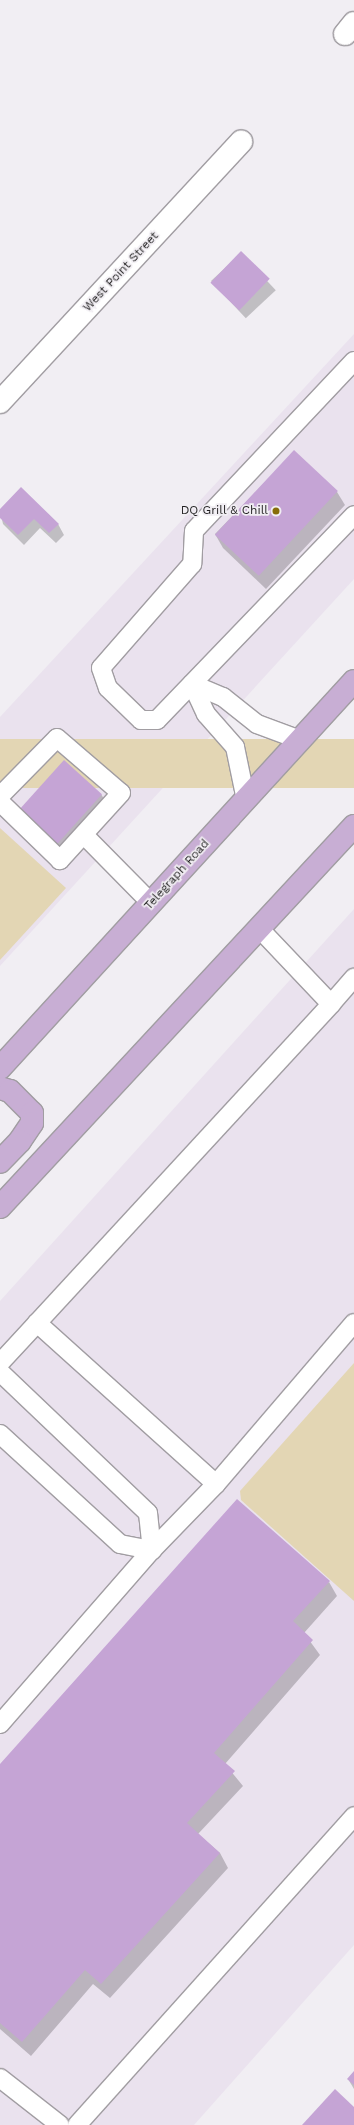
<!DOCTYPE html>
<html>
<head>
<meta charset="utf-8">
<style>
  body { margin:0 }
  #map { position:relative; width:354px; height:2125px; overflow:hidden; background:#f1eef3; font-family:"Work Sans",sans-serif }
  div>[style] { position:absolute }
  .built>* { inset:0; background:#eae2ee }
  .green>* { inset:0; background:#e3d6b4; transform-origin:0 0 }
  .shadow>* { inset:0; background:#0003; transform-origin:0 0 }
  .building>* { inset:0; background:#c5a4d5; transform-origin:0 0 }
  .roads { filter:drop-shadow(1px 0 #a19da2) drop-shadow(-1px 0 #a19da2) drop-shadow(0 1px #a19da2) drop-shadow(0 -1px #a19da2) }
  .lane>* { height:18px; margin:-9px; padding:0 9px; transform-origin:9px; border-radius:9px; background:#fff }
  .street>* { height:22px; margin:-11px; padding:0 11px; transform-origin:11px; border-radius:11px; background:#fff }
  .primary>* { height:22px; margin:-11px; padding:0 11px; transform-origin:11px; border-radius:11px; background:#c8aed4 }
  .dots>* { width:11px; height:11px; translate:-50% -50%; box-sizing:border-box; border:2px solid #f1eef3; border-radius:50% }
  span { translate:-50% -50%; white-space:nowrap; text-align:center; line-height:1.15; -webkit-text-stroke:3.5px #f1eef3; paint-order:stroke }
  .street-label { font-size:12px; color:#1f1e1f }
  .poi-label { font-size:12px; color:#1f1e1f }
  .right { translate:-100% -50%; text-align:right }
</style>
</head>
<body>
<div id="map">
  <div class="built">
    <i style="clip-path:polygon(354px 334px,354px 579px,0 966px,0 717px)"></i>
    <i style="clip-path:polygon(354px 909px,354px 1945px,194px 2125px,0 2125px,0 1301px)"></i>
  </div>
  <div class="green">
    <i style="left:354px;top:739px;width:49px;height:455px;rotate:90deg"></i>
    <i style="clip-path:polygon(0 828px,66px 888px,0 960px)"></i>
    <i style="clip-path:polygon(354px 1363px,354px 1601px,241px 1500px,240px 1491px)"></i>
  </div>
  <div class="shadow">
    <i style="left:241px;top:253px;width:51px;height:41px;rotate:47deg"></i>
    <i style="clip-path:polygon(294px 452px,337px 492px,345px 505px,266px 589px,223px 548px,215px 534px)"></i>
    <i style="clip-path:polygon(0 511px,58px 524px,64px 535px,56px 543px,40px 528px,24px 545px,3px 524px)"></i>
    <i style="clip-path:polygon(101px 794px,107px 804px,60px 856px,24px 823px)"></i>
    <i style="clip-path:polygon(329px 1582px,337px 1596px,304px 1633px,320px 1655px,225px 1764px,243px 1786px,198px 1834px,220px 1853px,228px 1868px,110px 1998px,93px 1984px,31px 2056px,0 2029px,0 1766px)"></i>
    <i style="clip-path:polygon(354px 2072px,354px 2089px,348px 2079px)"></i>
  </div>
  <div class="building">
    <i style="left:241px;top:251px;width:40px;height:44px;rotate:44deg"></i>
    <i style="left:294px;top:450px;width:60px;height:116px;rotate:43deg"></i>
    <i style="clip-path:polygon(21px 487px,59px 524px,49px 533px,34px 519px,18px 535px,0 518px,0 509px)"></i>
    <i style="left:64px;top:760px;width:51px;height:72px;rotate:42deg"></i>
    <i style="clip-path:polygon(237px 1499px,330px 1581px,293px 1621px,313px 1640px,214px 1753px,235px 1771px,187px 1823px,220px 1853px,101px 1984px,85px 1970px,22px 2042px,0 2023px,0 1764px)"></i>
    <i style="clip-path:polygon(354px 2071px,354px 2085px,347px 2079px)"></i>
    <i style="clip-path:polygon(335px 2089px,354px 2107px,354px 2125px,302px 2125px)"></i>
  </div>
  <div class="roads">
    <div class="lane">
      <i style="left:354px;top:361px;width:233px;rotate:133.3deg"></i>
      <i style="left:194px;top:531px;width:33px;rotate:93deg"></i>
      <i style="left:192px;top:564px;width:138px;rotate:131.2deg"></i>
      <i style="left:101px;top:668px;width:21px;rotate:71deg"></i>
      <i style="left:108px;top:688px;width:46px;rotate:44.1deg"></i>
      <i style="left:141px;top:720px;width:16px"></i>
      <i style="left:157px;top:720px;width:284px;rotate:-46.1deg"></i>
      <i style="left:192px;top:684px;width:33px;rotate:65deg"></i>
      <i style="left:206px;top:714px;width:44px;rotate:48.7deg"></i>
      <i style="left:235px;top:747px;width:54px;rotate:78.3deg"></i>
      <i style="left:192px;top:684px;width:34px;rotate:23deg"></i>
      <i style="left:223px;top:697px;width:43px;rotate:38.5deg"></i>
      <i style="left:257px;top:724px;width:46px;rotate:20.4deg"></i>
      <i style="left:0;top:796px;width:81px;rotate:-45.5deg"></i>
      <i style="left:57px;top:738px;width:84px;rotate:40.7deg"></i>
      <i style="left:121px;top:793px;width:91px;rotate:132.3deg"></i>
      <i style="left:60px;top:860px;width:83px;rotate:-136deg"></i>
      <i style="left:84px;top:835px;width:95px;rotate:45.4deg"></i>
      <i style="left:331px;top:1004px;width:35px;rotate:-49deg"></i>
      <i style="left:0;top:1363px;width:54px;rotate:-47.2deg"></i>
      <i style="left:0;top:1372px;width:204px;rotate:43.6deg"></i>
      <i style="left:148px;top:1513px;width:37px;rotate:84deg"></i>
      <i style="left:0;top:1434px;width:163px;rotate:42.5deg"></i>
      <i style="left:120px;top:1544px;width:33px;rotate:11deg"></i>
      <i style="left:216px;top:1484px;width:212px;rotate:-49.4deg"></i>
      <i style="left:0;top:1724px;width:231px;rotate:-48.9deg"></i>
      <i style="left:152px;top:1550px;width:92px;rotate:-45.9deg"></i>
      <i style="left:216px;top:1484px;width:241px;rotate:-138deg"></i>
      <i style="left:37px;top:1323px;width:434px;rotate:-47.3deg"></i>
      <i style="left:331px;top:1004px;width:105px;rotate:-133.5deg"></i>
      <i style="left:0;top:2078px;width:76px;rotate:38.1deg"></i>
      <i style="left:77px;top:2125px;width:415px;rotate:-48.1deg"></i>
    </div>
    <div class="street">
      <i style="left:345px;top:34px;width:14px;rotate:-51deg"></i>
      <i style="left:0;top:402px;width:355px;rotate:-47.2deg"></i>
    </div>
    <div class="primary">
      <i style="left:0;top:1068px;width:524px;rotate:-47.55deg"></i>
      <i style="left:0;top:1088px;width:10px;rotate:17deg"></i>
      <i style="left:10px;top:1091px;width:31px;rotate:45deg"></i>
      <i style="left:32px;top:1113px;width:10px;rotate:90deg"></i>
      <i style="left:32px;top:1123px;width:22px;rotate:124deg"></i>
      <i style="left:20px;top:1141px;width:29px;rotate:134deg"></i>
      <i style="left:0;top:1207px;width:520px;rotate:-47.1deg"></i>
    </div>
  </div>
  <div class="dots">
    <i style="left:276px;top:511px;background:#876c09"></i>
  </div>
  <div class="street-label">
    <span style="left:121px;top:272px;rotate:-47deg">West Point Street</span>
    <span style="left:177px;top:875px;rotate:-48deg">Telegraph Road</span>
  </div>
  <div class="poi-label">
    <span class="right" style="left:268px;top:511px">DQ Grill &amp; Chill</span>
  </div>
</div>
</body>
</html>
